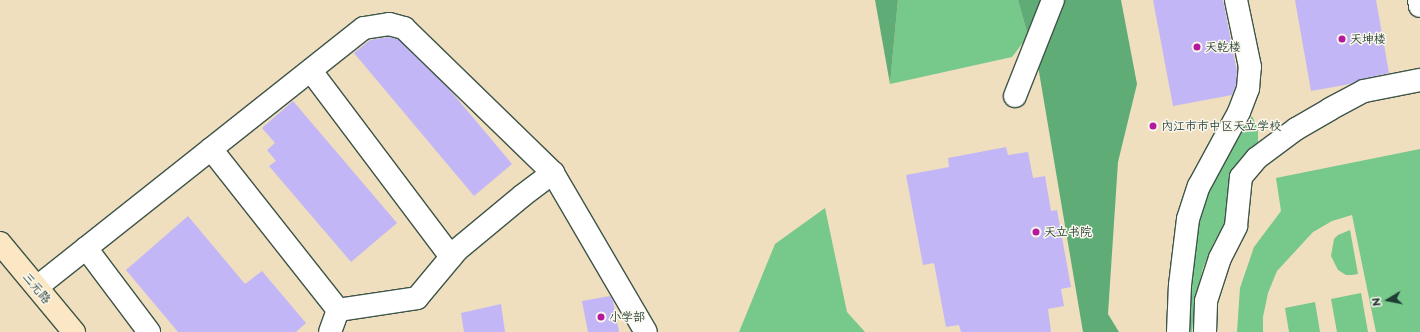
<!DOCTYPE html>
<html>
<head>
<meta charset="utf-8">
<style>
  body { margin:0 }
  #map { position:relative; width:1420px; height:332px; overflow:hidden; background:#efdfbe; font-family:"Playpen Sans","LXGW WenKai TC",sans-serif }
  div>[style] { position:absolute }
  .green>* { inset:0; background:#76c88b }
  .forest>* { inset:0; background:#60ac77 }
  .building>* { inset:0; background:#c2b6f7 }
  .roads { filter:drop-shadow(1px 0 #3e5549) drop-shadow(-1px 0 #3e5549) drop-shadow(0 1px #3e5549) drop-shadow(0 -1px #3e5549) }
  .street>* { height:22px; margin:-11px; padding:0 11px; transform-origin:11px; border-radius:11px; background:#fff }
  .secondary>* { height:22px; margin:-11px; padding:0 11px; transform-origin:11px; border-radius:11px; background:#fbe7c3 }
  .dots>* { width:11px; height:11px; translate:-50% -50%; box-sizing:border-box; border:2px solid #fbf7ec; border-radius:50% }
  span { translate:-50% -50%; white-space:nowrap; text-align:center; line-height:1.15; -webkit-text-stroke:3px #fbf7ec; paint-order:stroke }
  .poi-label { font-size:12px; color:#1f3d34 }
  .left { translate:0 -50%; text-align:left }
  .street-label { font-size:12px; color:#1f3d34 }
  .north { position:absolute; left:1368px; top:280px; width:40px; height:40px; -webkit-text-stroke:3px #fbf7ec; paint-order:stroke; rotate:260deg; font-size:11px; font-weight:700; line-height:16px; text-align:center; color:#1f3d34 }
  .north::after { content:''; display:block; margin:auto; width:14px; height:18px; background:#1f3d34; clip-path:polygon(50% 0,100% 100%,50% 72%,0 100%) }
</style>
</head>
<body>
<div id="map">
  <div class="green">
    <i style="clip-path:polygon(898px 0,1018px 0,1028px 36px,1012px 57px,890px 84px)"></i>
    <i style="clip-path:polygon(1252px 116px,1258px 128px,1258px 142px,1238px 163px,1231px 185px,1224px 225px,1214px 242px,1203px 268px,1195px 302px,1192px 332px,1187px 332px,1194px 240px,1201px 213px,1210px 187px,1223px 162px)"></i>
    <i style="clip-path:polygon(1420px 149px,1420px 332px,1376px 332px,1352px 215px,1332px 221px,1313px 232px,1277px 271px,1268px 293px,1263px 317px,1263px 332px,1237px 332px,1240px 288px,1254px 247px,1281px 211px,1276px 178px)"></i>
    <i style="clip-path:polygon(825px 208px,847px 312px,865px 332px,739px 332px,775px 244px)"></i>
    <i style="clip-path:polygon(1350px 230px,1358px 274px,1352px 275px,1346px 275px,1338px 270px,1331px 256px,1334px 239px,1338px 235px)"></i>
    <i style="clip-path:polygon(1361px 293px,1368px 332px,1337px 332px,1331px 299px)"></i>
    <i style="clip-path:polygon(1315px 302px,1320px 332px,1289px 332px,1285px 308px)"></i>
  </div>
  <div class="forest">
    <i style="clip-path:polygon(875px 0,898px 0,890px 84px)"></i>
    <i style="clip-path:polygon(1018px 0,1041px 0,1028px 36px)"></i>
    <i style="clip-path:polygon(1065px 0,1121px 0,1137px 84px,1118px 162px,1108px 314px,1119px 332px,1083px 332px,1038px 66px)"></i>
  </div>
  <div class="building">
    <i style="clip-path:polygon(1153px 0,1223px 0,1237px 72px,1236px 85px,1232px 95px,1173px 106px)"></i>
    <i style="clip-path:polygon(1295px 0,1376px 0,1389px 73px,1362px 79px,1350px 84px,1311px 91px)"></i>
    <i style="clip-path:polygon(388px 37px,398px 39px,449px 89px,512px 164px,474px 196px,354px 53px,370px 40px)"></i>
    <i style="clip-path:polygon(293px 101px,397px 223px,351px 262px,269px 166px,276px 161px,267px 150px,275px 143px,262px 128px)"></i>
    <i style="clip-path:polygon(1006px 147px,1008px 155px,1028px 152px,1033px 178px,1045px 176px,1051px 211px,1057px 210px,1071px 287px,1061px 289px,1064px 306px,1048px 309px,1051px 332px,961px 332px,959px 325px,946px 327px,934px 263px,923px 265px,906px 175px,949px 167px,948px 158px)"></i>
    <i style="clip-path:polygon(188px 216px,245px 284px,262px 271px,306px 323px,296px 332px,178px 332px,126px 270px)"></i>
    <i style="clip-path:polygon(610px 296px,613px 301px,619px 332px,588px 332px,582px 301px)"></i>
    <i style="clip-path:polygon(501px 304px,505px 332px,464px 332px,461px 313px)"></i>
  </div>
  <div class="roads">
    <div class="street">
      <i style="left:1419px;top:0;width:6px;rotate:81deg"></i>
      <i style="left:311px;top:71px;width:233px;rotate:53deg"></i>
      <i style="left:1015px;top:96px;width:103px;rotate:-68.4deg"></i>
      <i style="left:211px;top:149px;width:205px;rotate:51.7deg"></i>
      <i style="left:86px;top:248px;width:105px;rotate:53.1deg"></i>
      <i style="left:37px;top:287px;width:417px;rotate:-38.4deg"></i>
      <i style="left:364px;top:28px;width:25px;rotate:-9deg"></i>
      <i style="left:389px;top:24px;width:16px;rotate:15deg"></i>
      <i style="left:404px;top:28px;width:208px;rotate:44.2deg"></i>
      <i style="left:553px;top:173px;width:184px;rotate:59.7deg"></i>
      <i style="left:330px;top:332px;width:23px;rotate:-70deg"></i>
      <i style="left:338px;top:310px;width:80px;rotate:-8.6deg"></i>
      <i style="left:417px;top:298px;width:62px;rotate:-50.2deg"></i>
      <i style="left:457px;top:250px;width:85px;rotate:-39.7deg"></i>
      <i style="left:522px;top:196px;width:39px;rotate:-37deg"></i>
      <i style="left:1178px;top:332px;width:47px;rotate:-87.6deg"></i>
      <i style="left:1180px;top:285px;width:66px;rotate:-83.1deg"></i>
      <i style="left:1188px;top:219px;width:35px;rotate:-72deg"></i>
      <i style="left:1199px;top:186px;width:84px;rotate:-61.6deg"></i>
      <i style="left:1239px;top:112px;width:26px;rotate:-69deg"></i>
      <i style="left:1248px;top:88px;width:21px;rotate:-85deg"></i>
      <i style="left:1250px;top:67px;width:68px;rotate:-101.8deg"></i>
      <i style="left:1205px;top:332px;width:31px;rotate:-88deg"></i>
      <i style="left:1206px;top:301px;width:45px;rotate:-72deg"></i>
      <i style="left:1220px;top:258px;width:36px;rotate:-63deg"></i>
      <i style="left:1236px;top:226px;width:49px;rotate:-84.2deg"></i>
      <i style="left:1241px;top:177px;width:25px;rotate:-50deg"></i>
      <i style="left:1257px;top:158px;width:49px;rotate:-36.6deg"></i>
      <i style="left:1296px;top:129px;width:39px;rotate:-30deg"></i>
      <i style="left:1330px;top:109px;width:38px;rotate:-28deg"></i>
      <i style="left:1364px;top:91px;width:57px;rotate:-11.1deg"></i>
    </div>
    <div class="secondary">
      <i style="left:0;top:243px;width:116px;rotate:50.3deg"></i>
    </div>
  </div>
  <div class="dots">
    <i style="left:1342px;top:39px;background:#b5179e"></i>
    <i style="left:1197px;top:47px;background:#b5179e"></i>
    <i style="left:1153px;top:126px;background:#b5179e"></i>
    <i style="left:1036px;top:232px;background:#b5179e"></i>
    <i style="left:601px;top:317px;background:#b5179e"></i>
  </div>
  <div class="poi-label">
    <span class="left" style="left:1350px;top:39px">天坤楼</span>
    <span class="left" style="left:1205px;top:47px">天乾楼</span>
    <span class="left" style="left:1161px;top:126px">内江市市中区天立学校</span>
    <span class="left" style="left:1044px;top:232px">天立书院</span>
    <span class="left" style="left:609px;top:317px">小学部</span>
  </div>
  <div class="street-label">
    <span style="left:37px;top:288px;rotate:50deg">三元路</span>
  </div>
  <div class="north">N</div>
</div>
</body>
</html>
